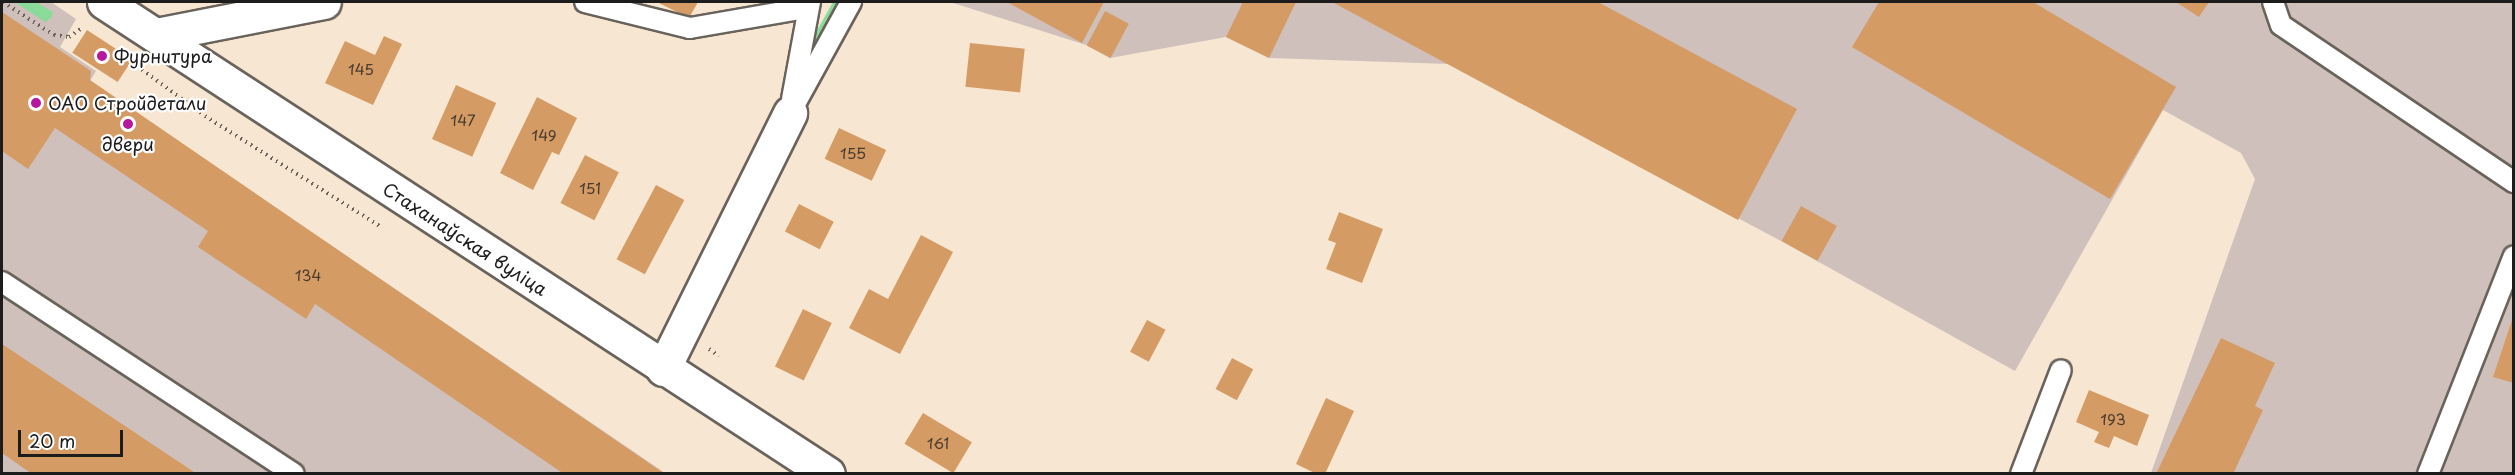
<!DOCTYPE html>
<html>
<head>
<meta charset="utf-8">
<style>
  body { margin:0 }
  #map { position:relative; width:2515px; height:475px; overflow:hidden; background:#f7e6d1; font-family:"Playpen Sans",sans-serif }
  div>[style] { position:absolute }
  .industrial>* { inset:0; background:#cfc0bb }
  .green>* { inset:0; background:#8ada9a }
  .building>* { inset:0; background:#d59b65; transform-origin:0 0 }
  .path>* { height:4px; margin-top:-2px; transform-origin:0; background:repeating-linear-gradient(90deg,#69635b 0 1.5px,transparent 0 6px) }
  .roads { filter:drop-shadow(2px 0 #69635b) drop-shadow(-2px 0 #69635b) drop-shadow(0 2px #69635b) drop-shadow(0 -2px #69635b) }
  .service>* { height:20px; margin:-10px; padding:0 10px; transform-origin:10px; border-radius:10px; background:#fff }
  .minor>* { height:33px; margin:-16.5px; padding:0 16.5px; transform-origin:16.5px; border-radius:16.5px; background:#fff }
  .tertiary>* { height:33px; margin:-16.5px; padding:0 16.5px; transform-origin:16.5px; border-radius:16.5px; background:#fff }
  .dots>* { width:16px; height:16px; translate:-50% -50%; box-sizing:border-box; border:3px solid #fff; border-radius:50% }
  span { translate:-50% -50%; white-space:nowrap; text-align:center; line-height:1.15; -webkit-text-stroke:4.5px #fff; paint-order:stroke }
  .number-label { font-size:15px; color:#4a3c2e }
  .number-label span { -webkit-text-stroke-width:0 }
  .poi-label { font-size:18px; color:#1c1c1c }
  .left { translate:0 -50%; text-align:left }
  .street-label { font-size:18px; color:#1c1c1c }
  .frame { position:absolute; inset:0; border:3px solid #1c1c1c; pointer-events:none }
  .scale { position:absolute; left:18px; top:430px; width:105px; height:27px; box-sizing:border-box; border:3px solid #1c1c1c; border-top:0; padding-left:8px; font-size:18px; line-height:21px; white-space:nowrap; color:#1c1c1c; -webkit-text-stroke:4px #fff; paint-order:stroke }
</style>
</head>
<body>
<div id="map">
  <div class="industrial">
    <i style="clip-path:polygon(2px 2px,51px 2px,76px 19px,60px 47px,96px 71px,90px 81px,665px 473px,2px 473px)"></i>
    <i style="clip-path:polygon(950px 2px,2513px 2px,2513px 473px,2151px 473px,2255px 179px,2241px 153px,2163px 110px,2015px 371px,1781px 241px,1449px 64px,1269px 58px,1226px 37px,1110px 58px,1086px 45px)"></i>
  </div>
  <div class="green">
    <i style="clip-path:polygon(15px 2px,36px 2px,53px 12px,51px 18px,45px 22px)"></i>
    <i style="clip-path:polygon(833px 2px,844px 2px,813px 56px,805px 52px)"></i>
  </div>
  <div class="building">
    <i style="clip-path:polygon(657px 2px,698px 2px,689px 18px)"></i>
    <i style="clip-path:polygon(1007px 2px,1104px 2px,1082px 43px)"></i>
    <i style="clip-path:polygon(1243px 2px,1296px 2px,1269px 58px,1226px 37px)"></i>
    <i style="clip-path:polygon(1332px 2px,1598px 2px,1797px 109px,1738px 220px)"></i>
    <i style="clip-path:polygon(1879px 2px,2033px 2px,2176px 87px,2110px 199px,1852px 47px)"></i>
    <i style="clip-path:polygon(2176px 2px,2209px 2px,2199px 17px)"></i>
    <i style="left:1105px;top:11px;width:27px;height:39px;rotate:28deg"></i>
    <i style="clip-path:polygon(2px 12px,91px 71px,90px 80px,665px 474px,564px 474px,315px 304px,306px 319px,198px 247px,208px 231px,55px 128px,28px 169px,2px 151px)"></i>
    <i style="left:87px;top:30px;width:54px;height:27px;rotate:33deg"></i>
    <i style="clip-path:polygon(384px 36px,402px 44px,373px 105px,325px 83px,345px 41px,375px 55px)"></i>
    <i style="left:970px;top:43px;width:55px;height:44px;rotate:6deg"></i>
    <i style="left:456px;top:85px;width:44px;height:59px;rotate:24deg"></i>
    <i style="clip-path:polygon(537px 97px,577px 118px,559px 155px,552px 152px,533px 190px,500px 173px)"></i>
    <i style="left:839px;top:128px;width:52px;height:34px;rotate:25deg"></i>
    <i style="left:585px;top:155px;width:38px;height:54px;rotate:27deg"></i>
    <i style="left:656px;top:185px;width:32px;height:84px;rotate:28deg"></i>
    <i style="left:799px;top:204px;width:39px;height:31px;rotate:27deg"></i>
    <i style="left:1801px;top:206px;width:41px;height:40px;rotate:29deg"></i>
    <i style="clip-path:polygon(1339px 212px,1383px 229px,1362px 283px,1326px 269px,1336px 243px,1328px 240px)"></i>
    <i style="clip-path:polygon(921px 235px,953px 252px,900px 354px,849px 328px,869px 289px,888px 299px)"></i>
    <i style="left:803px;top:309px;width:32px;height:64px;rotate:26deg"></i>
    <i style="clip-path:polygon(2513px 317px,2514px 317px,2514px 383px,2493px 377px)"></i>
    <i style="left:1147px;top:320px;width:21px;height:36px;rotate:28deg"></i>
    <i style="clip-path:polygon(2221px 338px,2275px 363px,2255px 406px,2263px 410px,2233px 474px,2156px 474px)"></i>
    <i style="clip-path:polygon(2px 344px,197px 474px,32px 474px,2px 453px)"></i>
    <i style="left:1232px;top:358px;width:24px;height:35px;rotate:28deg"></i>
    <i style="clip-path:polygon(2089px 390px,2149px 415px,2137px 446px,2114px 436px,2109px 448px,2094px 442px,2099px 432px,2076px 422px)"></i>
    <i style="clip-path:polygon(1326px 398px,1354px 411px,1325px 474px,1317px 474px,1296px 464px)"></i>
    <i style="left:923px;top:413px;width:57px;height:36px;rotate:31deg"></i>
  </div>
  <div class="path">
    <i style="left:3px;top:2px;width:61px;rotate:32.9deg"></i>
    <i style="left:54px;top:35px;width:15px;rotate:8deg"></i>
    <i style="left:69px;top:37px;width:16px;rotate:-35deg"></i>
    <i style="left:137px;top:66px;width:84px;rotate:36.3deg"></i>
    <i style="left:205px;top:116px;width:208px;rotate:32.2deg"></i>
    <i style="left:709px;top:349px;width:12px;rotate:35deg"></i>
  </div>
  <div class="roads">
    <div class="service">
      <i style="left:585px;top:2px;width:108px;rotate:13.9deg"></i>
      <i style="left:690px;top:28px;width:118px;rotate:-9.8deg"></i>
      <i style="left:2273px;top:2px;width:24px;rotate:71deg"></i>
      <i style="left:2281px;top:25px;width:281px;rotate:34deg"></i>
      <i style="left:792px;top:99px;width:99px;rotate:-79.5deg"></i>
      <i style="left:790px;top:113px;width:127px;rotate:-61.2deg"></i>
      <i style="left:2px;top:282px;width:349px;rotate:33.3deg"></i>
      <i style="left:2021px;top:474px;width:111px;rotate:-69deg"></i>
      <i style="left:2428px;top:474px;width:234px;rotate:-68.5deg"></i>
    </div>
    <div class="minor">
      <i style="left:156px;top:35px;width:171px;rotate:-11.1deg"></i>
      <i style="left:663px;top:369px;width:286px;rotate:-63.6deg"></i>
    </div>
    <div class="tertiary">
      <i style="left:104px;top:2px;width:864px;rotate:33.1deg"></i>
    </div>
  </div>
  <div class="dots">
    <i style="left:102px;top:56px;background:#b5179e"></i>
    <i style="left:36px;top:103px;background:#b5179e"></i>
    <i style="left:128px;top:124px;background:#b5179e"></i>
  </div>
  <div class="number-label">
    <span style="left:361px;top:69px">145</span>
    <span style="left:463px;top:120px">147</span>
    <span style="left:544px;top:135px">149</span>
    <span style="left:853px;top:153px">155</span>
    <span style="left:590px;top:188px">151</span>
    <span style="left:308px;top:275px">134</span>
    <span style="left:2113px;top:419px">193</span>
    <span style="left:938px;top:443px">161</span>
  </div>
  <div class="poi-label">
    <span class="left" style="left:114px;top:56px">Фурнитура</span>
    <span class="left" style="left:48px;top:103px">ОАО Стройдетали</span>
    <span style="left:128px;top:144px">двери</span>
  </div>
  <div class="street-label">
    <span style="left:465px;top:239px;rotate:33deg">Стаханаўская вуліца</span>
  </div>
  <div class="frame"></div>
  <div class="scale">20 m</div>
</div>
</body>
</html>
